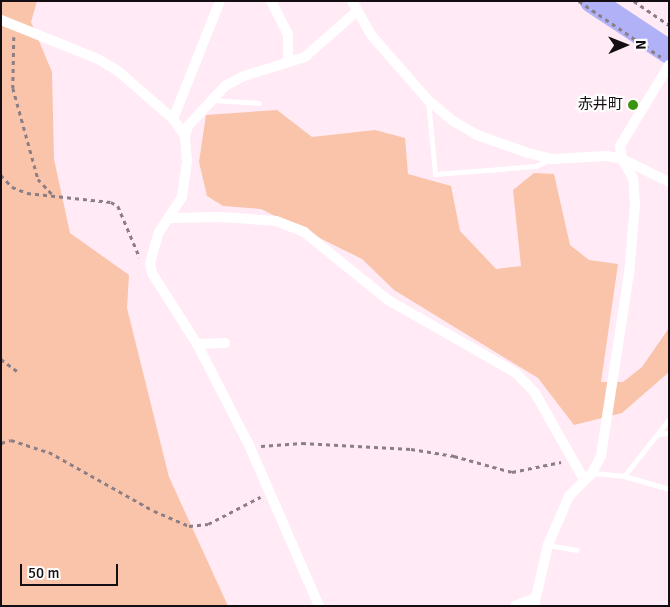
<!DOCTYPE html>
<html>
<head>
<meta charset="utf-8">
<style>
  body { margin:0 }
  #map { position:relative; width:670px; height:607px; overflow:hidden; background:#ffeaf5; font-family:Signika,"Noto Sans JP",sans-serif }
  div>[style] { position:absolute }
  .green>* { inset:0; background:#fac4ab }
  .river>* { height:24px; margin:-12px; padding:0 12px; transform-origin:12px; border-radius:12px; background:#b0b1f6 }
  .path>* { height:2.5px; margin-top:-1.25px; transform-origin:0; background:repeating-linear-gradient(90deg,#8c7e85 0 4px,transparent 0 8px) }
  .lane>* { height:5px; margin:-2.5px; padding:0 2.5px; transform-origin:2.5px; border-radius:2.5px; background:#fff }
  .street>* { height:10px; margin:-5px; padding:0 5px; transform-origin:5px; border-radius:5px; background:#fff }
  .dots>* { width:14px; height:14px; translate:-50% -50%; box-sizing:border-box; border:2px solid #fefefe; border-radius:50% }
  span { translate:-50% -50%; white-space:nowrap; text-align:center; line-height:1.15; -webkit-text-stroke:4.5px #fefefe; paint-order:stroke }
  .poi-label { font-size:15px; color:#140d11 }
  .right { translate:-100% -50%; text-align:right }
  .frame { position:absolute; inset:0; border:2px solid #140d11; pointer-events:none }
  .north { position:absolute; left:600px; top:20px; width:50px; height:50px; -webkit-text-stroke:4px #fefefe; paint-order:stroke; rotate:89deg; font-size:14px; font-weight:700; line-height:20px; text-align:center; color:#140d11 }
  .north::after { content:''; display:block; margin:auto; width:18px; height:22px; background:#140d11; clip-path:polygon(50% 0,100% 100%,50% 72%,0 100%) }
  .scale { position:absolute; left:20px; top:564px; width:98px; height:22px; box-sizing:border-box; border:2px solid #140d11; border-top:0; padding-left:6px; font-size:15px; line-height:18px; white-space:nowrap; color:#140d11; -webkit-text-stroke:4px #fefefe; paint-order:stroke }
</style>
</head>
<body>
<div id="map">
  <div class="green">
    <i style="clip-path:polygon(1px 1px,37px 1px,31px 22px,52px 72px,54px 159px,70px 233px,129px 275px,127px 308px,169px 477px,228px 606px,1px 606px)"></i>
    <i style="clip-path:polygon(277px 110px,312px 137px,375px 130px,405px 138px,408px 174px,451px 186px,460px 231px,496px 269px,521px 266px,513px 190px,534px 173px,554px 174px,570px 245px,589px 260px,618px 264px,601px 382px,623px 382px,642px 367px,669px 328px,669px 372px,622px 413px,574px 425px,538px 378px,394px 290px,362px 259px,261px 209px,223px 206px,207px 196px,199px 162px,206px 115px)"></i>
  </div>
  <div class="river">
    <i style="left:592px;top:1px;width:92px;rotate:33.5deg"></i>
  </div>
  <div class="path">
    <i style="left:579px;top:1px;width:99px;rotate:34.3deg"></i>
    <i style="left:634px;top:1px;width:42px;rotate:34.4deg"></i>
    <i style="left:14px;top:37px;width:51px;rotate:91.1deg"></i>
    <i style="left:13px;top:88px;width:94px;rotate:74.6deg"></i>
    <i style="left:38px;top:179px;width:21px;rotate:47deg"></i>
    <i style="left:1px;top:175px;width:16px;rotate:47deg"></i>
    <i style="left:12px;top:187px;width:16px;rotate:22deg"></i>
    <i style="left:27px;top:193px;width:84px;rotate:6.1deg"></i>
    <i style="left:111px;top:202px;width:8px;rotate:30deg"></i>
    <i style="left:118px;top:206px;width:56px;rotate:67.1deg"></i>
    <i style="left:1px;top:359px;width:20px;rotate:37deg"></i>
    <i style="left:1px;top:443px;width:10px;rotate:-17deg"></i>
    <i style="left:11px;top:440px;width:40px;rotate:18deg"></i>
    <i style="left:49px;top:452px;width:120px;rotate:29.3deg"></i>
    <i style="left:154px;top:511px;width:38px;rotate:23deg"></i>
    <i style="left:189px;top:526px;width:19px;rotate:-6deg"></i>
    <i style="left:208px;top:524px;width:59px;rotate:-27.4deg"></i>
    <i style="left:261px;top:446px;width:41px;rotate:-4.2deg"></i>
    <i style="left:302px;top:443px;width:109px;rotate:3.2deg"></i>
    <i style="left:411px;top:449px;width:44px;rotate:9.2deg"></i>
    <i style="left:454px;top:456px;width:60px;rotate:15.4deg"></i>
    <i style="left:512px;top:472px;width:50px;rotate:-11.5deg"></i>
  </div>
  <div class="lane">
    <i style="left:213px;top:100px;width:46px;rotate:3.7deg"></i>
    <i style="left:428px;top:101px;width:73px;rotate:84.5deg"></i>
    <i style="left:435px;top:174px;width:101px;rotate:-4.5deg"></i>
    <i style="left:536px;top:166px;width:14px;rotate:-25deg"></i>
    <i style="left:659px;top:434px;width:10px;rotate:-6deg"></i>
    <i style="left:592px;top:473px;width:32px;rotate:5deg"></i>
    <i style="left:624px;top:476px;width:47px;rotate:16.1deg"></i>
    <i style="left:624px;top:476px;width:73px;rotate:-51.7deg"></i>
    <i style="left:548px;top:545px;width:29px;rotate:10deg"></i>
  </div>
  <div class="street">
    <i style="left:271px;top:1px;width:38px;rotate:63deg"></i>
    <i style="left:288px;top:35px;width:27px;rotate:90deg"></i>
    <i style="left:352px;top:1px;width:40px;rotate:60.3deg"></i>
    <i style="left:372px;top:36px;width:85px;rotate:48.8deg"></i>
    <i style="left:428px;top:100px;width:33px;rotate:40deg"></i>
    <i style="left:453px;top:121px;width:28px;rotate:30deg"></i>
    <i style="left:477px;top:135px;width:54px;rotate:19.4deg"></i>
    <i style="left:528px;top:153px;width:25px;rotate:14deg"></i>
    <i style="left:552px;top:159px;width:55px;rotate:-3.1deg"></i>
    <i style="left:607px;top:156px;width:15px;rotate:11deg"></i>
    <i style="left:622px;top:159px;width:52px;rotate:26.1deg"></i>
    <i style="left:1px;top:20px;width:105px;rotate:21.9deg"></i>
    <i style="left:98px;top:59px;width:23px;rotate:31deg"></i>
    <i style="left:118px;top:71px;width:73px;rotate:41.1deg"></i>
    <i style="left:173px;top:119px;width:21px;rotate:55deg"></i>
    <i style="left:173px;top:119px;width:127px;rotate:-68.3deg"></i>
    <i style="left:171px;top:218px;width:50px;rotate:-1.1deg"></i>
    <i style="left:221px;top:217px;width:55px;rotate:4.2deg"></i>
    <i style="left:276px;top:221px;width:30px;rotate:21deg"></i>
    <i style="left:304px;top:232px;width:108px;rotate:39deg"></i>
    <i style="left:388px;top:300px;width:147px;rotate:29.7deg"></i>
    <i style="left:516px;top:373px;width:28px;rotate:46deg"></i>
    <i style="left:535px;top:393px;width:98px;rotate:60.5deg"></i>
    <i style="left:197px;top:344px;width:28px;rotate:-2deg"></i>
    <i style="left:319px;top:606px;width:173px;rotate:-113.5deg"></i>
    <i style="left:250px;top:447px;width:116px;rotate:-117.2deg"></i>
    <i style="left:197px;top:344px;width:84px;rotate:-122.4deg"></i>
    <i style="left:152px;top:273px;width:10px;rotate:-101deg"></i>
    <i style="left:150px;top:263px;width:32px;rotate:-74deg"></i>
    <i style="left:159px;top:232px;width:42px;rotate:-56.7deg"></i>
    <i style="left:182px;top:197px;width:36px;rotate:-82deg"></i>
    <i style="left:187px;top:161px;width:25px;rotate:-95deg"></i>
    <i style="left:185px;top:136px;width:10px;rotate:-73deg"></i>
    <i style="left:188px;top:126px;width:54px;rotate:-47.2deg"></i>
    <i style="left:225px;top:86px;width:21px;rotate:-28deg"></i>
    <i style="left:244px;top:76px;width:64px;rotate:-17.3deg"></i>
    <i style="left:305px;top:57px;width:68px;rotate:-41.4deg"></i>
    <i style="left:515px;top:606px;width:19px;rotate:-21deg"></i>
    <i style="left:534px;top:606px;width:63px;rotate:-77.1deg"></i>
    <i style="left:548px;top:545px;width:53px;rotate:-66.8deg"></i>
    <i style="left:569px;top:496px;width:33px;rotate:-45deg"></i>
    <i style="left:592px;top:473px;width:19px;rotate:-62deg"></i>
    <i style="left:601px;top:456px;width:184px;rotate:-81.3deg"></i>
    <i style="left:629px;top:274px;width:70px;rotate:-85.1deg"></i>
    <i style="left:635px;top:204px;width:26px;rotate:-94deg"></i>
    <i style="left:633px;top:178px;width:22px;rotate:-120deg"></i>
    <i style="left:622px;top:159px;width:13px;rotate:-99deg"></i>
    <i style="left:620px;top:146px;width:95px;rotate:-58.8deg"></i>
  </div>
  <div class="dots">
    <i style="left:633px;top:105px;background:#3a950e"></i>
  </div>
  <div class="poi-label">
    <span class="right" style="left:623px;top:105px">赤井町</span>
  </div>
  <div class="frame"></div>
  <div class="north">N</div>
  <div class="scale">50 m</div>
</div>
</body>
</html>
